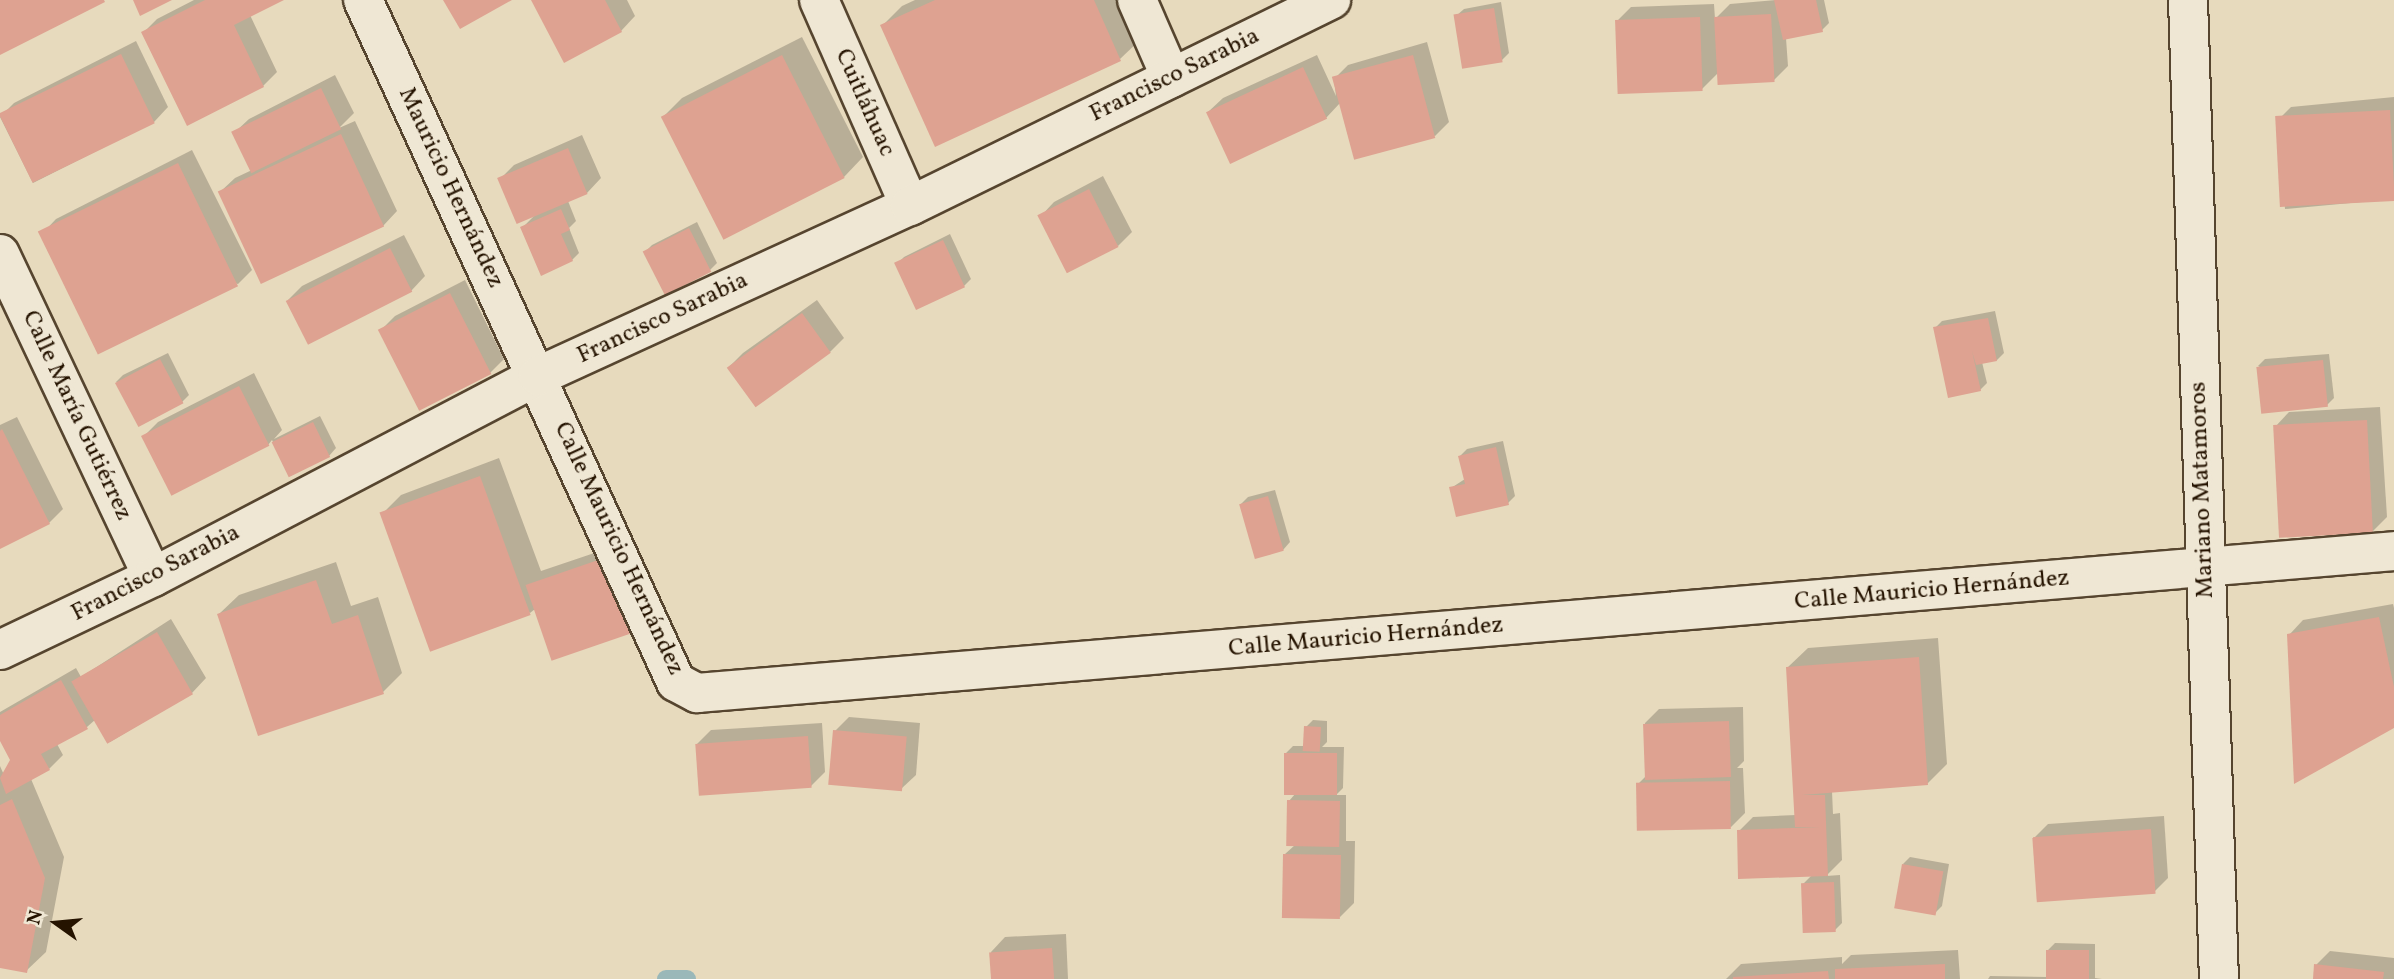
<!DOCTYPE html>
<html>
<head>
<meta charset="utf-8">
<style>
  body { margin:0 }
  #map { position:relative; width:2394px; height:979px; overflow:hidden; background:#e7dabd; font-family:Vollkorn,serif }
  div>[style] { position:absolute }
  .shadow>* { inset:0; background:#0003 }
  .stream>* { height:18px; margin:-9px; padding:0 9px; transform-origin:9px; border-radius:9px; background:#9ab8b9 }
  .building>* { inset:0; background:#dea291; transform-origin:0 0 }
  .roads { filter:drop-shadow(2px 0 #56452f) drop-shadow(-2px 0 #56452f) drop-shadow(0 2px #56452f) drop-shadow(0 -2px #56452f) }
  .minor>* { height:38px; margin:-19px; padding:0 19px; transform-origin:19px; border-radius:19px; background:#efe7d4 }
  span { translate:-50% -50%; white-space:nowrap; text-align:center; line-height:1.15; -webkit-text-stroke:7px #efe7d4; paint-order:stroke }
  .street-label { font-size:24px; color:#251300 }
  .north { position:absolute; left:21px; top:888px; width:70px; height:70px; -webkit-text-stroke:5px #efe7d4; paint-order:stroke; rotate:285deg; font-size:19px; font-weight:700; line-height:28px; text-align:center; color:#251300 }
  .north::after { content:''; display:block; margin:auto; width:24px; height:32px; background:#251300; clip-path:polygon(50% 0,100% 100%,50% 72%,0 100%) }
</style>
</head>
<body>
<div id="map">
  <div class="shadow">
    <i style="clip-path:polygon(194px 0,280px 0,250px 15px,277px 72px,263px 86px,143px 33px,157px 19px)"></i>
    <i style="clip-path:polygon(533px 0,627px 0,635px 16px,621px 31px)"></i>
    <i style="clip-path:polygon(915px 0,1122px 0,1140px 40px,1120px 59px,882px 26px,902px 6px)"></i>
    <i style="clip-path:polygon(1776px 0,1824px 0,1829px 23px,1822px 30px,1786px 38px,1788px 66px,1774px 80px,1718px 73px,1702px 89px,1617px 21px,1631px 7px,1714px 4px,1715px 19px,1730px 4px)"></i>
    <i style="clip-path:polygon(1501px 2px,1509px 53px,1502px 60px,1456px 16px,1464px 9px)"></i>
    <i style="clip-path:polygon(802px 37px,863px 157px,844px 177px,663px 117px,682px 98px)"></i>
    <i style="clip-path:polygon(136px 41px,168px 107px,154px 122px,33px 183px,0 117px,14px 103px)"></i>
    <i style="clip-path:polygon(1427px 42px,1449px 122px,1435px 136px,1340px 103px,1326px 118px,1208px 112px,1223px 98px,1317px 55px,1336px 96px,1334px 79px,1348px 65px)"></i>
    <i style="clip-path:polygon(335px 75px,354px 113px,339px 128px,355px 121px,397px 211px,383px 226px,220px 192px,235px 178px,252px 170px,234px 133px,249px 119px)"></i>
    <i style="clip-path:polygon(2394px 97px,2394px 199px,2285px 209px,2277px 121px,2291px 107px)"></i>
    <i style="clip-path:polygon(582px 135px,601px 178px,587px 193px,568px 201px,576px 221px,569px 228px,579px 253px,572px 260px,522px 228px,535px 215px,500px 179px,514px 165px)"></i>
    <i style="clip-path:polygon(192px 150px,252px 270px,238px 284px,42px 234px,56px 219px)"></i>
    <i style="clip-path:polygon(1103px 176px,1132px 232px,1118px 246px,1040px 217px,1054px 202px)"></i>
    <i style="clip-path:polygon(697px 222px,717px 263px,710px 270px,645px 252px,652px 245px)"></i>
    <i style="clip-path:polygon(950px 234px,971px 279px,964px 286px,897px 264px,904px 257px)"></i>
    <i style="clip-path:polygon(404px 235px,425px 276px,411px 291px,288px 300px,302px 286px)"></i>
    <i style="clip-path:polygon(465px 280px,504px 359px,490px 373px,381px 330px,395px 316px)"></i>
    <i style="clip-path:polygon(817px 300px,844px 338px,830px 352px,729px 367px,743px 353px)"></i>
    <i style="clip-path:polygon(1995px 311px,2004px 353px,1997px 360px,1982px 362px,1987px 383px,1980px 390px,1935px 328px,1942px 321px)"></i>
    <i style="clip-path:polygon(168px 353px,189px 395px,182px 402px,116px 382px,123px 375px)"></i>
    <i style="clip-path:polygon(2329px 354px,2334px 398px,2327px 405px,2258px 366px,2265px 359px)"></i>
    <i style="clip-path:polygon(254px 373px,282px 430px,274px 439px,320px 416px,336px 448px,329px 456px,290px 476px,272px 440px,268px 445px,144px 436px,158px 422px)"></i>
    <i style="clip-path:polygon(2380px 407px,2387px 517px,2373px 531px,2275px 427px,2289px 412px)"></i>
    <i style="clip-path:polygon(17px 417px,63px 509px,49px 523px,0 547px,0 425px)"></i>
    <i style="clip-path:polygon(1503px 441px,1515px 496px,1508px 503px,1451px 488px,1465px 479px,1460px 456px,1467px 449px)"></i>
    <i style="clip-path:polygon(499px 458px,541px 571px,618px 545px,643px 618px,629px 632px,535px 609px,530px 613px,382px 514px,401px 495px)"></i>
    <i style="clip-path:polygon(1275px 490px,1290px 542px,1283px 550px,1241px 504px,1248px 497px)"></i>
    <i style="clip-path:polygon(336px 562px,351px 606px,378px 597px,402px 673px,383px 692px,219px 614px,239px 595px)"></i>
    <i style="clip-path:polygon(2393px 604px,2394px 608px,2394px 726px,2289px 635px,2303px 620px)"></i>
    <i style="clip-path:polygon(171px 619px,206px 678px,192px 693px,110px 742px,96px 719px,87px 727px,57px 744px,63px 755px,49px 769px,31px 779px,64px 857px,46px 952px,26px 971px,0 966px,0 766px,4px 775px,12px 760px,0 737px,0 712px,76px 668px,81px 677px)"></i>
    <i style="clip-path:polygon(1938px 638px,1947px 764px,1928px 783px,1832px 791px,1833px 814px,1840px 813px,1842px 860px,1826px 876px,1840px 875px,1842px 923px,1835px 930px,1803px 884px,1812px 875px,1739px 831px,1753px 817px,1796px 815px,1788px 667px,1808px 648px)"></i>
    <i style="clip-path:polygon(1743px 707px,1744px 761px,1737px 768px,1743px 768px,1745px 813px,1731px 827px,1637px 785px,1646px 776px,1645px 723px,1659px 709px)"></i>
    <i style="clip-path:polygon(849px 717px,920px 723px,916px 775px,901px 789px,835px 731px)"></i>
    <i style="clip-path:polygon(1313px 720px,1327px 721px,1327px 742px,1322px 747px,1344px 747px,1343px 788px,1336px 795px,1346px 795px,1346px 841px,1355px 841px,1354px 903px,1340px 917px,1285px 854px,1295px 845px,1289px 801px,1295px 794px,1286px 753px,1293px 746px,1305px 746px,1306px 727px)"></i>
    <i style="clip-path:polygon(822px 723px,825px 772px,811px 786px,697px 744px,711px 730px)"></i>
    <i style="clip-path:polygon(2164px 816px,2168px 878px,2154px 892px,2034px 838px,2048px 824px)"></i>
    <i style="clip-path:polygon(1910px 857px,1949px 864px,1942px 906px,1935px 913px,1903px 864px)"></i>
    <i style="clip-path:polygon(1066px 934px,1068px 979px,992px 979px,991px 952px,1005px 937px)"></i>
    <i style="clip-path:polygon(2055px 943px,2095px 944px,2095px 978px,2102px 979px,1988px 979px,1990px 976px,2048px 977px,2048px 950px)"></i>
    <i style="clip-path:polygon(1958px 950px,1960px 979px,1726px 979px,1741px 964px,1842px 957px,1842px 964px,1851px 955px)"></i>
    <i style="clip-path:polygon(2330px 951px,2394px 958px,2394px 979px,2314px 979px,2316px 965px)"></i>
  </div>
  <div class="stream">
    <i style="left:666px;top:979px;width:21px"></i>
  </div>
  <div class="building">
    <i style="clip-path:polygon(0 0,104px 0,105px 2px,0 55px)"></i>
    <i style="clip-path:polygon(133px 0,172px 0,140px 16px)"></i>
    <i style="clip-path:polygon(205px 0,284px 0,234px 25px,264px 87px,187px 126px,141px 32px)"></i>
    <i style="clip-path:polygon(443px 0,512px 0,460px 29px)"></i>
    <i style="clip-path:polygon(531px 0,605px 0,622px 32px,564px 63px)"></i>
    <i style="clip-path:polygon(935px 0,1094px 0,1121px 61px,935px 147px,880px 25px)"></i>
    <i style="clip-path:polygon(1774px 0,1816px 0,1823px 32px,1783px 40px)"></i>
    <i style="left:1494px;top:8px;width:55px;height:41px;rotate:81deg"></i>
    <i style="left:1771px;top:14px;width:68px;height:57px;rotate:87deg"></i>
    <i style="left:1700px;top:17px;width:74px;height:85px;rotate:88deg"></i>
    <i style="left:121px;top:54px;width:77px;height:136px;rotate:64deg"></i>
    <i style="left:782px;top:55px;width:138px;height:136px;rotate:63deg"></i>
    <i style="left:1413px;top:55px;width:86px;height:84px;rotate:75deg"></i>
    <i style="left:1303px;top:67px;width:57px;height:107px;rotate:65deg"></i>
    <i style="left:321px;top:88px;width:46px;height:100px;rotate:64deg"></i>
    <i style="left:2390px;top:110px;width:91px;height:115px;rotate:87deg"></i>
    <i style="left:341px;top:134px;width:102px;height:136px;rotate:65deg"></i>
    <i style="left:568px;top:148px;width:50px;height:77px;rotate:67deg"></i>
    <i style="left:178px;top:163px;width:137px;height:156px;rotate:64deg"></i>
    <i style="left:1089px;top:189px;width:65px;height:58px;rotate:63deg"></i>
    <i style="clip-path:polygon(561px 209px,570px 230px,561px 234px,573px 261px,541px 276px,520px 227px)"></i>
    <i style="left:689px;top:228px;width:49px;height:52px;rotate:63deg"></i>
    <i style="left:943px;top:240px;width:52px;height:54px;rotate:65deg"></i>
    <i style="left:390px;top:248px;width:49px;height:117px;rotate:63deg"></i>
    <i style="left:450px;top:293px;width:91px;height:81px;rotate:63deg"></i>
    <i style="left:802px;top:313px;width:49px;height:93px;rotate:54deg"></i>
    <i style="clip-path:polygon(1988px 318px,1997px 361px,1976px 365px,1972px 351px,1981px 391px,1948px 398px,1933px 327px)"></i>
    <i style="left:160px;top:359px;width:50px;height:51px;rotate:62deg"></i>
    <i style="left:2323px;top:360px;width:47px;height:67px;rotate:84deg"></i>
    <i style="left:239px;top:386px;width:67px;height:110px;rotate:63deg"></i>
    <i style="left:2367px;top:420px;width:113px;height:94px;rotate:87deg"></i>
    <i style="left:313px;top:422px;width:39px;height:46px;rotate:64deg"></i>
    <i style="clip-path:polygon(2px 429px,50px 524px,0 549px,0 431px)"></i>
    <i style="clip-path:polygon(1496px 447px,1509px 505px,1456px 517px,1449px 487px,1465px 484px,1458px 456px)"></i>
    <i style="left:480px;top:476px;width:148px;height:107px;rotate:70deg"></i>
    <i style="left:1268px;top:496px;width:57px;height:30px;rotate:74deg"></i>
    <i style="left:604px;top:558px;width:80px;height:83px;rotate:71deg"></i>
    <i style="clip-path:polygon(316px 580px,332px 624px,358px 615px,384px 694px,258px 736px,217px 614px)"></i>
    <i style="clip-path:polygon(2379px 617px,2394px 687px,2394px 728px,2294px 784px,2287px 634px)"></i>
    <i style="left:157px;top:632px;width:72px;height:99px;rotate:60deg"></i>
    <i style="clip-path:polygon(1919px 657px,1928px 785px,1802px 795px,1825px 795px,1828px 876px,1738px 879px,1737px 830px,1820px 827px,1795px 827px,1786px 667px)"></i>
    <i style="clip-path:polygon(61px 680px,88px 729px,41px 754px,50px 770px,6px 794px,0 778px,10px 760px,0 741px,0 715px)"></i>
    <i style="left:1729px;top:721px;width:56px;height:86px;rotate:88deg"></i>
    <i style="left:1304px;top:726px;width:17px;height:25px;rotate:3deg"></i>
    <i style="left:833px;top:730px;width:74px;height:55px;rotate:5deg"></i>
    <i style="left:808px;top:736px;width:52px;height:113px;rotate:86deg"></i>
    <i style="left:1284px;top:753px;width:53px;height:42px"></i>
    <i style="left:1730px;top:781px;width:48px;height:94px;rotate:89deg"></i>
    <i style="clip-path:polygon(12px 799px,45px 878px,27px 973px,0 968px,0 805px)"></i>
    <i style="left:1287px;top:800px;width:53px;height:46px;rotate:1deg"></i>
    <i style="left:2151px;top:829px;width:65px;height:119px;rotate:86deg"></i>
    <i style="left:1283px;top:854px;width:58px;height:64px;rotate:1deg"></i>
    <i style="left:1902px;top:864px;width:42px;height:45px;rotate:10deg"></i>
    <i style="left:1834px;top:882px;width:50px;height:33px;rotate:88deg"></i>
    <i style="left:1052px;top:948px;width:31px;height:63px;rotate:86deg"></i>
    <i style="left:2046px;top:950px;width:43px;height:29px"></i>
    <i style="clip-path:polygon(1945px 964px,1945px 979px,1835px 979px,1835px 969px)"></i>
    <i style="clip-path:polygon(2314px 964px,2384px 972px,2383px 979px,2313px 979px)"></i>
    <i style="clip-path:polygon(1828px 971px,1829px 979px,1733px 979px,1733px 977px)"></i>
  </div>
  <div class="roads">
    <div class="minor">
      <i style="left:363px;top:0;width:750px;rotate:65.35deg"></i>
      <i style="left:676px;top:682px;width:24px;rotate:28deg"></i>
      <i style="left:697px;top:693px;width:1703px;rotate:-4.78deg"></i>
      <i style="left:819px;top:0;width:225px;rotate:66.2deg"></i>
      <i style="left:1137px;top:0;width:85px;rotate:66.4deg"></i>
      <i style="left:2188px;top:0;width:979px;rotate:88.19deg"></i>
      <i style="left:0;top:254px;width:357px;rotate:64.7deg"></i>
      <i style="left:0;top:650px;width:170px;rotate:-25.5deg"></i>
      <i style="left:153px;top:577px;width:434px;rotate:-27.6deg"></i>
      <i style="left:538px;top:376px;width:409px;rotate:-24.6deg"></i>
      <i style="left:910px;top:206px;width:469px;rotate:-26.1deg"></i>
    </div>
  </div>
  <div class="street-label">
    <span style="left:1175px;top:76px;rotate:-26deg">Francisco Sarabia</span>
    <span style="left:864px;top:103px;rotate:66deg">Cuitláhuac</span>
    <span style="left:450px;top:188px;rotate:65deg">Mauricio Hernández</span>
    <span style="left:663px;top:319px;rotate:-25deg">Francisco Sarabia</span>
    <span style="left:76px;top:416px;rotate:65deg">Calle María Gutiérrez</span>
    <span style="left:2203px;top:490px;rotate:-92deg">Mariano Matamoros</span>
    <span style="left:618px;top:549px;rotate:65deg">Calle Mauricio Hernández</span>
    <span style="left:156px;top:574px;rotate:-27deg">Francisco Sarabia</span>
    <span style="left:1932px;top:591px;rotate:-5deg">Calle Mauricio Hernández</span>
    <span style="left:1366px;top:638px;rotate:-5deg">Calle Mauricio Hernández</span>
  </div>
  <div class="north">N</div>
</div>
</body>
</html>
